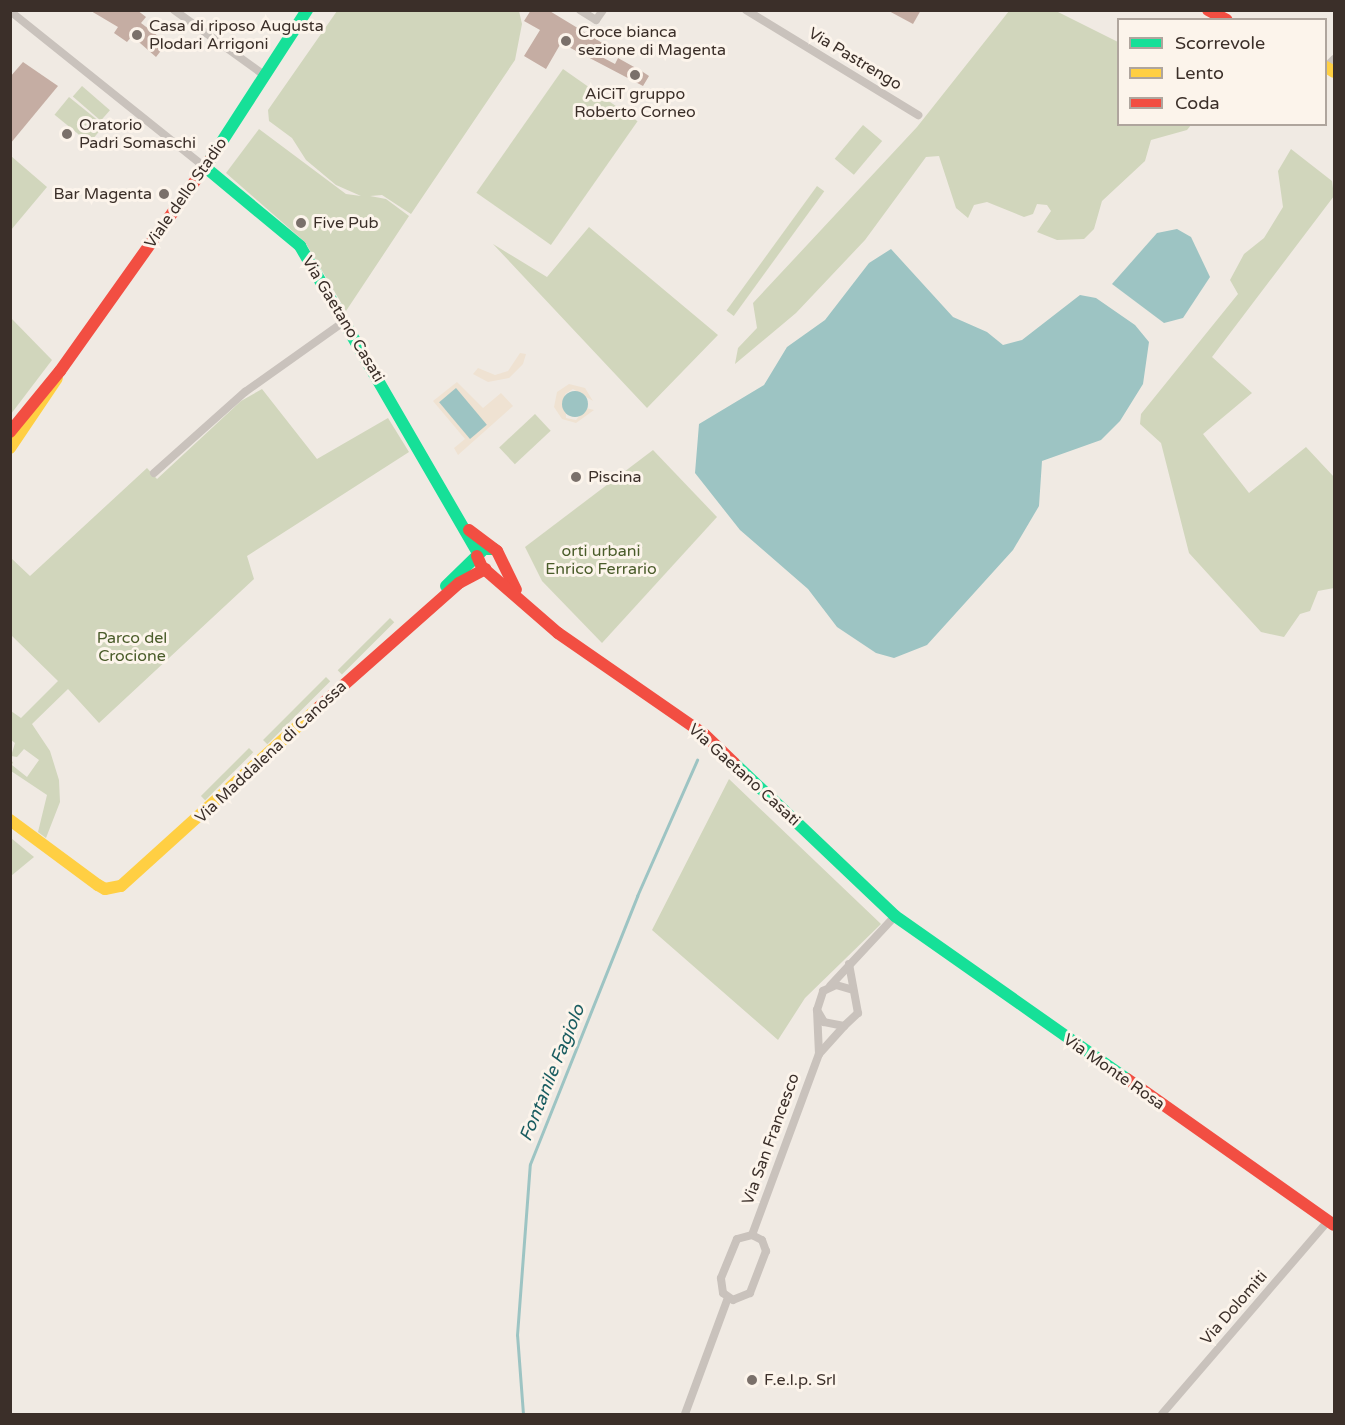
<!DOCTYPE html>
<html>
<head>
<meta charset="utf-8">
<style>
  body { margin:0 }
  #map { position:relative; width:1345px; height:1425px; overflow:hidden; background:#f0eae3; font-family:"Varela Round",sans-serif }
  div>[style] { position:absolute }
  .green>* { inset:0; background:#d1d6bc; transform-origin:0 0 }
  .plaza>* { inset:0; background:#efe2d2 }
  .water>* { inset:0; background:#9dc4c3; transform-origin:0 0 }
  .round { border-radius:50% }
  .stream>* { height:3px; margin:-1.5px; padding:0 1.5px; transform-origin:1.5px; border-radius:1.5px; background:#9dc4c3 }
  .building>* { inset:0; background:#c5ada3 }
  .street>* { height:8px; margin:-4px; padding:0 4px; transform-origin:4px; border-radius:4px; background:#c9c2bc }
  .fast>* { height:12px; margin:-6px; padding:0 6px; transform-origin:6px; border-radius:6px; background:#16e098 }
  .slow>* { height:12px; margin:-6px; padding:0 6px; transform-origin:6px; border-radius:6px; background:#ffcf43 }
  .jam>* { height:12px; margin:-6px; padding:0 6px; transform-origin:6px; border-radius:6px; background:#f24e42 }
  .dots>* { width:16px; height:16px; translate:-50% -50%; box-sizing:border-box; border:3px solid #fcf4eb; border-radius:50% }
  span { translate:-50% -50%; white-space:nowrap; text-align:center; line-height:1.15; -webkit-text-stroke:6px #fcf4eb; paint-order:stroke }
  .poi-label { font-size:16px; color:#3b2f29 }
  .left { translate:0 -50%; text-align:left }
  .right { translate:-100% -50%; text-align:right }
  .street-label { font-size:16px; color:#3b2f29 }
  .park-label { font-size:16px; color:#4a5c2a }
  .water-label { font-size:18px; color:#1a5d61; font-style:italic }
  .frame { position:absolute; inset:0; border:12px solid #3b2f29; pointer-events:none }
  .legend { position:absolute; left:1117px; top:18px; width:210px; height:108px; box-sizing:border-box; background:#fcf4eb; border:2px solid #afa59d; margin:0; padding:8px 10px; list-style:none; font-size:18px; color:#3b2f29 }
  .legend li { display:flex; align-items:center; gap:12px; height:30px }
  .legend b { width:30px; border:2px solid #afa59d }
</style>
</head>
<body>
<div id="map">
  <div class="green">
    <i style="clip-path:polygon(337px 11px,519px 11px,522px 24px,515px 60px,411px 214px,382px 195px,370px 196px,386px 199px,409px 216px,346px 311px,305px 242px,226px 173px,259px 129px,346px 194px,361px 196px,336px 185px,306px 160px,292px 138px,269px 121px,268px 110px)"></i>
    <i style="clip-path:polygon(1009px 11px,1056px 11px,1118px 42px,1118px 124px,1191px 125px,1187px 130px,1151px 140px,1145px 161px,1102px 201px,1094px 229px,1084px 239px,1057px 240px,1037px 232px,1051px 211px,1047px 205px,1037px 204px,1033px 214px,1024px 217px,987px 202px,974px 205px,968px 218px,956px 208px,939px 156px,926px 157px,865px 240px,796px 313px,735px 364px,738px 348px,757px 328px,753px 303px,917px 127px)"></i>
    <i style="left:563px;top:69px;width:91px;height:151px;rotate:35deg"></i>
    <i style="left:82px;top:86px;width:37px;height:14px;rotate:41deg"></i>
    <i style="left:69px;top:97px;width:45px;height:23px;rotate:39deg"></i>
    <i style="left:863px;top:125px;width:25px;height:44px;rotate:40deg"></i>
    <i style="clip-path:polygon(1291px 149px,1332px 181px,1334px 196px,1212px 357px,1252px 393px,1203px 434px,1249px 493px,1306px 447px,1334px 477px,1334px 588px,1318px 591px,1310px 611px,1300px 614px,1284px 637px,1261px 632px,1189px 553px,1161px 443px,1140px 424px,1141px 414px,1238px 294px,1230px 280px,1244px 254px,1264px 238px,1283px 207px,1278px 171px)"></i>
    <i style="clip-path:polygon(11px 156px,47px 187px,11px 230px)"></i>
    <i style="left:817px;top:186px;width:9px;height:154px;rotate:36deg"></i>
    <i style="clip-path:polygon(589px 227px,718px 335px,647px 408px,493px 244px,547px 277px)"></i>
    <i style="clip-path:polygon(10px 317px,52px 360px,11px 414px,10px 414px)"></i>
    <i style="clip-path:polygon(262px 389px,317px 459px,388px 418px,409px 452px,247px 556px,254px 579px,99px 723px,68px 689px,32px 724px,50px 751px,59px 780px,60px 802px,46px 838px,38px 832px,47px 795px,11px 771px,11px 761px,13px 762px,12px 765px,27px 777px,39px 760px,24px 749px,17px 757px,11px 756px,15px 743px,11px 740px,11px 711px,21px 718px,58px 681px,11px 635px,11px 558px,30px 576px,147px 468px,157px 479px,241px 401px)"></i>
    <i style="left:535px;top:414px;width:23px;height:49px;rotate:47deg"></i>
    <i style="clip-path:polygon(653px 450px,717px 517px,602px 643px,542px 581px,525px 547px)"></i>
    <i style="left:390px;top:618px;width:6px;height:74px;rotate:45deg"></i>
    <i style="left:326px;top:677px;width:6px;height:89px;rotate:45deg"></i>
    <i style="left:249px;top:748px;width:6px;height:68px;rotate:45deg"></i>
    <i style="clip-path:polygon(729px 779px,881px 924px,805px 998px,778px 1040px,652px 930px)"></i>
    <i style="clip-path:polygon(11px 838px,34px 857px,11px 876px)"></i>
  </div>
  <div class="plaza">
    <i style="clip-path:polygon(520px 353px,526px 354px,523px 364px,509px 378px,488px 382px,473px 374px,478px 368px,495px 375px,508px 371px)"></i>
    <i style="clip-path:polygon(457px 382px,483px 408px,501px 393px,513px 406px,458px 455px,454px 448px,465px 439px,433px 401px)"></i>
    <i style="clip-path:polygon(569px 384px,585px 388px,593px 401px,573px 389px,565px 394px,566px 418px,576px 420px,586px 408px,594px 410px,576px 423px,562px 419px,554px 407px,557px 392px)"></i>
  </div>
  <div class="water">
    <i style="clip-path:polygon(1177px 229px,1191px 237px,1210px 277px,1183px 318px,1164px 323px,1112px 284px,1157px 233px)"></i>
    <i style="clip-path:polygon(891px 249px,953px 317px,987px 332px,1003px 345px,1022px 340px,1080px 295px,1096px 298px,1135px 325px,1149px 342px,1143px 384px,1120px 421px,1101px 440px,1042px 461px,1039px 506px,1013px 550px,927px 645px,894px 658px,876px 653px,837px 627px,808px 589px,740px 530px,695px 473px,699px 424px,764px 385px,787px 347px,825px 320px,869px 263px)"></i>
    <i style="left:456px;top:388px;width:48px;height:22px;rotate:50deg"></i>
    <i class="round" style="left:562px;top:391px;width:26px;height:26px"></i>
  </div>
  <div class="stream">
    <i style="left:523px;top:1414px;width:79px;rotate:-94.3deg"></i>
    <i style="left:517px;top:1335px;width:171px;rotate:-85.7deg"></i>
    <i style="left:530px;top:1164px;width:289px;rotate:-68.2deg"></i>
    <i style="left:637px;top:896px;width:149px;rotate:-66.2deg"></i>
  </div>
  <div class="building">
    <i style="clip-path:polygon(137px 10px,146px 17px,141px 23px,167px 43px,156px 57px,132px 36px,127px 42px,114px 33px,118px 27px,91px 11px)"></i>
    <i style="clip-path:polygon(531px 10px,548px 10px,604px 44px,598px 55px,615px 64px,618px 58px,643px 72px,649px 76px,643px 86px,561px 43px,546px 69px,524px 56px,540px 30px,524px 21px)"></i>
    <i style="clip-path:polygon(887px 10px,921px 10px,913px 24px)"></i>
    <i style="clip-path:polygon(23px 62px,58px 86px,10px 144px,10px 77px)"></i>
  </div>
  <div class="street">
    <i style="left:174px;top:10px;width:111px;rotate:35.8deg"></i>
    <i style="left:580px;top:10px;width:19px;rotate:32deg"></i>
    <i style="left:596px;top:20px;width:12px;rotate:-55deg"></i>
    <i style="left:746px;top:10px;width:202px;rotate:31.4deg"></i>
    <i style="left:10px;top:11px;width:250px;rotate:38.7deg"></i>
    <i style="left:1326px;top:67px;width:11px;rotate:-45deg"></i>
    <i style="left:154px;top:473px;width:122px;rotate:-41.7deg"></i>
    <i style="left:245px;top:392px;width:123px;rotate:-35.4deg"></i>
    <i style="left:849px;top:964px;width:50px;rotate:79.6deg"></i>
    <i style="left:858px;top:1013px;width:19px;rotate:137deg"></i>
    <i style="left:844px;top:1026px;width:20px;rotate:-169deg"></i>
    <i style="left:824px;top:1022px;width:14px;rotate:-120deg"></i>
    <i style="left:817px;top:1010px;width:20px;rotate:-72deg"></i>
    <i style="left:823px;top:991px;width:14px;rotate:-25deg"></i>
    <i style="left:836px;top:985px;width:15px;rotate:16deg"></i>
    <i style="left:830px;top:986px;width:96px;rotate:-47.1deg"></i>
    <i style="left:819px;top:1054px;width:38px;rotate:-48deg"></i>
    <i style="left:752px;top:1235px;width:193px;rotate:-69.7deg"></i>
    <i style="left:819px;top:1054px;width:44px;rotate:-92.6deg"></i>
    <i style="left:752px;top:1235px;width:11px;rotate:27deg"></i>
    <i style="left:762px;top:1240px;width:12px;rotate:70deg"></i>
    <i style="left:766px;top:1251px;width:45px;rotate:110.9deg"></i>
    <i style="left:750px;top:1293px;width:18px;rotate:158deg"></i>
    <i style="left:733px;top:1300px;width:12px;rotate:-145deg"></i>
    <i style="left:723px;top:1293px;width:15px;rotate:-98deg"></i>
    <i style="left:721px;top:1278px;width:42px;rotate:-67.7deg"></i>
    <i style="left:737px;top:1239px;width:16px;rotate:-15deg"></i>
    <i style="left:685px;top:1414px;width:124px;rotate:-69.7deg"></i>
    <i style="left:1162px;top:1414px;width:255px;rotate:-49.3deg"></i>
  </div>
  <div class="fast">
    <i style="left:210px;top:160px;width:179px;rotate:-57.1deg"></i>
    <i style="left:205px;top:167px;width:124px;rotate:39.7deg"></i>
    <i style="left:300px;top:246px;width:355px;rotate:59.9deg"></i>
    <i style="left:446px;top:586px;width:53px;rotate:-44.2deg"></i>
    <i style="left:484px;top:549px;width:10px"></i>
    <i style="left:734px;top:763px;width:222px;rotate:43.5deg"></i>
    <i style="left:895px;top:916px;width:284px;rotate:35.1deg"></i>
  </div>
  <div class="slow">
    <i style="left:1326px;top:67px;width:9px;rotate:32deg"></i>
    <i style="left:10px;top:448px;width:84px;rotate:-56.1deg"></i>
    <i style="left:10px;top:820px;width:109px;rotate:36.5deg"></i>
    <i style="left:98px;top:885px;width:8px;rotate:30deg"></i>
    <i style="left:105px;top:889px;width:16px;rotate:-11deg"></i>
    <i style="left:121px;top:886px;width:267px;rotate:-42.1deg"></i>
  </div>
  <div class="jam">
    <i style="left:1208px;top:10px;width:21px;rotate:28deg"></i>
    <i style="left:10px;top:432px;width:79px;rotate:-50.7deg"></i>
    <i style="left:60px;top:371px;width:259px;rotate:-54.6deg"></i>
    <i style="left:469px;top:530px;width:35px;rotate:37deg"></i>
    <i style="left:497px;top:551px;width:43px;rotate:64deg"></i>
    <i style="left:477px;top:556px;width:12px;rotate:66deg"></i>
    <i style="left:482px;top:567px;width:101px;rotate:41deg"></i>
    <i style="left:558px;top:633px;width:178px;rotate:34.7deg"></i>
    <i style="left:704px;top:734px;width:42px;rotate:44deg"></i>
    <i style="left:319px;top:707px;width:187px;rotate:-41.5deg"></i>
    <i style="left:459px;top:583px;width:30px;rotate:-28deg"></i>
    <i style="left:1127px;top:1079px;width:253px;rotate:35.2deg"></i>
  </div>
  <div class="dots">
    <i style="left:137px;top:35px;background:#7a706a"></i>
    <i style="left:566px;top:41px;background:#7a706a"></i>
    <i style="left:635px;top:75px;background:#7a706a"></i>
    <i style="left:67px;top:134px;background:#7a706a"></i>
    <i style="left:164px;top:194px;background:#7a706a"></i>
    <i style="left:301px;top:223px;background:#7a706a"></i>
    <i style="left:576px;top:477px;background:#7a706a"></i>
    <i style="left:752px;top:1380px;background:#7a706a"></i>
  </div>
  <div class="poi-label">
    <span class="left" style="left:149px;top:35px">Casa di riposo Augusta<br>Plodari Arrigoni</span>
    <span class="left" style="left:578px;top:41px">Croce bianca<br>sezione di Magenta</span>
    <span style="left:635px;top:103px">AiCiT gruppo<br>Roberto Corneo</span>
    <span class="left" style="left:79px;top:134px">Oratorio<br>Padri Somaschi</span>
    <span class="right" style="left:152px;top:194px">Bar Magenta</span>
    <span class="left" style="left:313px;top:223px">Five Pub</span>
    <span class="left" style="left:588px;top:477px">Piscina</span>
    <span class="left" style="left:764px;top:1380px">F.e.l.p. Srl</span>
  </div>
  <div class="street-label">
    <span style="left:855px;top:59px;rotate:31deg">Via Pastrengo</span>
    <span style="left:186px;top:193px;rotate:-55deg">Viale dello Stadio</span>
    <span style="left:343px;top:319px;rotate:59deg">Via Gaetano Casati</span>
    <span style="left:271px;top:752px;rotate:-43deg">Via Maddalena di Canossa</span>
    <span style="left:744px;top:775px;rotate:42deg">Via Gaetano Casati</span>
    <span style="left:1114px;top:1072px;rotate:35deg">Via Monte Rosa</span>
    <span style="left:771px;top:1139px;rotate:-70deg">Via San Francesco</span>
    <span style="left:1234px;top:1308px;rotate:-49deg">Via Dolomiti</span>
  </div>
  <div class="park-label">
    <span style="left:601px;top:560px">orti urbani<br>Enrico Ferrario</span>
    <span style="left:132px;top:647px">Parco del<br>Crocione</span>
  </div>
  <div class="water-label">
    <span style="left:552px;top:1073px;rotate:-68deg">Fontanile Fagiolo</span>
  </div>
  <div class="frame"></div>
  <ul class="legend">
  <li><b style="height:8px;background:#16e098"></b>Scorrevole</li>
  <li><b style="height:8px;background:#ffcf43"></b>Lento</li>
  <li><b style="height:8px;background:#f24e42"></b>Coda</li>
  </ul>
</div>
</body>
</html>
